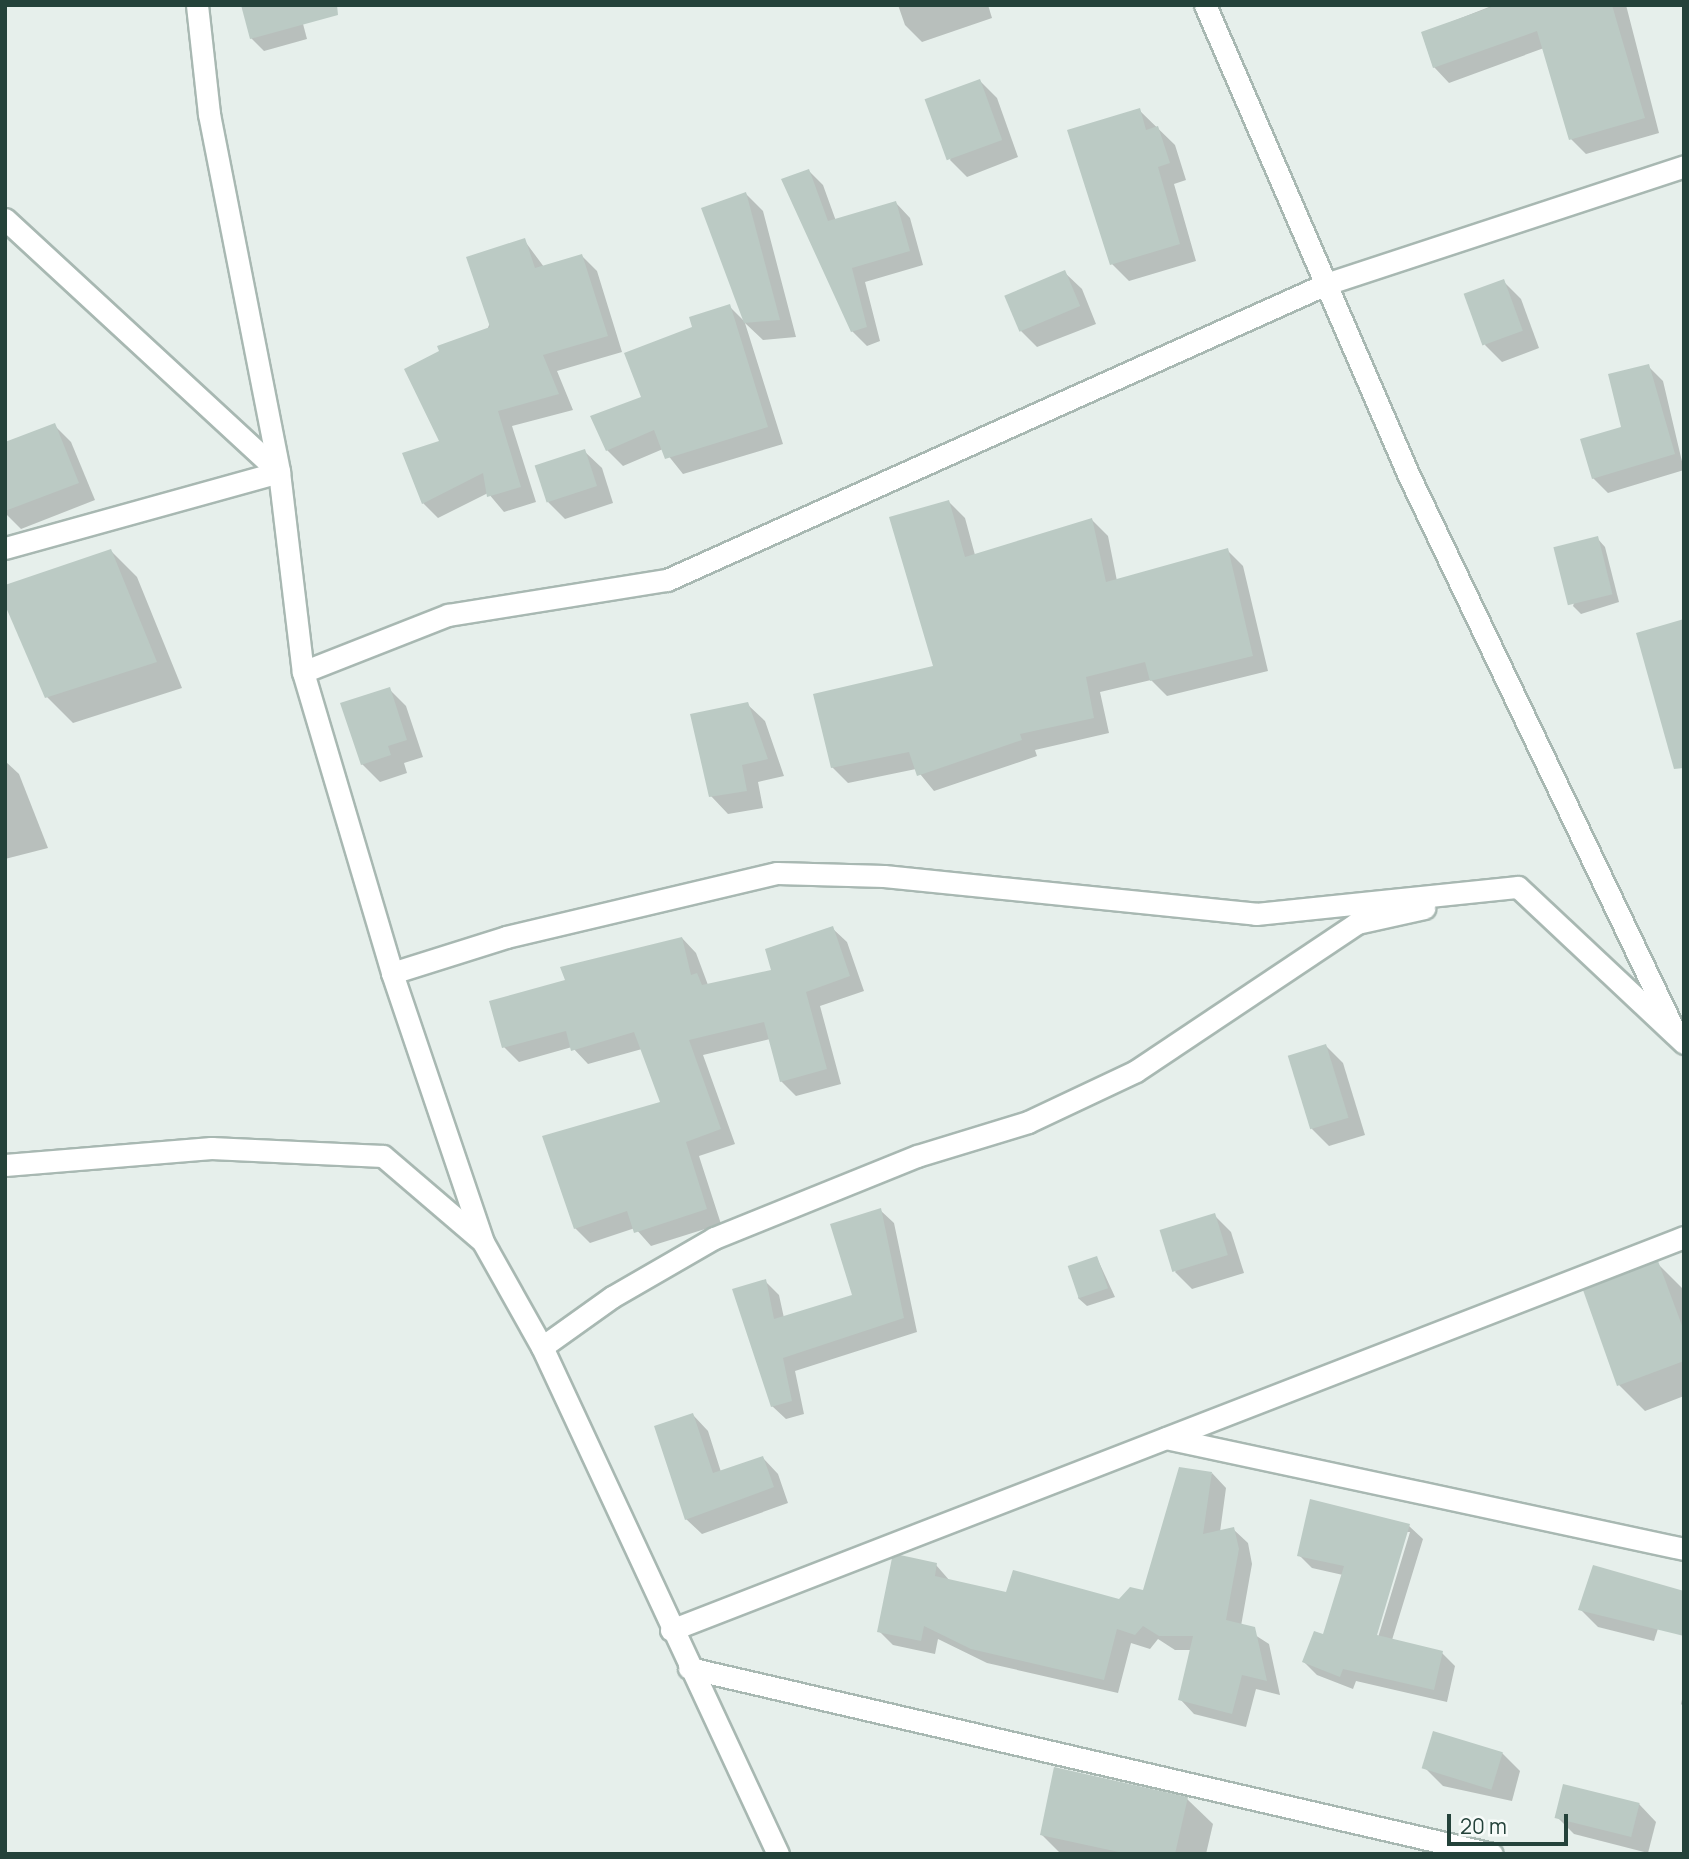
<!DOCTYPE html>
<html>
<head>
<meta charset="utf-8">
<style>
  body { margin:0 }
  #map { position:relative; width:1689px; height:1859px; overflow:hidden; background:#e6efeb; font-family:Manrope,sans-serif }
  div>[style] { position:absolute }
  .shadow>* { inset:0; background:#0003 }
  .building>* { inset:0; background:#bbcac4; transform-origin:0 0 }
  .roads { filter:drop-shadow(2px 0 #a8b8b2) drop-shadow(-2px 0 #a8b8b2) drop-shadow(0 2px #a8b8b2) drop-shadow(0 -2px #a8b8b2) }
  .minor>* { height:21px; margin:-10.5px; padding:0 10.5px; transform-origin:10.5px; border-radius:10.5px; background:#fff }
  span { translate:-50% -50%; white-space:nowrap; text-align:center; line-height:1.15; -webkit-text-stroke:7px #f7fbf9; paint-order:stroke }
  .frame { position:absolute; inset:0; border:7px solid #24423a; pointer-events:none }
  .scale { position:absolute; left:1447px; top:1814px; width:121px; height:32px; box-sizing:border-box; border:4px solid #24423a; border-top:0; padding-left:9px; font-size:21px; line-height:24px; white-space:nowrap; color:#24423a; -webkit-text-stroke:5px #f7fbf9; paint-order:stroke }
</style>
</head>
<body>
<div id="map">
  <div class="shadow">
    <i style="clip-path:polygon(298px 5px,307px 39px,264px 51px,251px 38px)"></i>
    <i style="clip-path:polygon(898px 5px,988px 5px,992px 18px,922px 42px,905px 25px)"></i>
    <i style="clip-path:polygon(1494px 5px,1626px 5px,1659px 133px,1586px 154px,1571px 139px,1544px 48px,1449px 83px,1434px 67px,1423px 33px)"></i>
    <i style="clip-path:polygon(980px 81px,997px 98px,1018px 157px,967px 177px,950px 160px)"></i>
    <i style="clip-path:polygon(1139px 110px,1175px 145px,1186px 180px,1174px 184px,1196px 261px,1129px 281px,1112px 264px)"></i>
    <i style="clip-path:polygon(809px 171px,823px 185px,836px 221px,896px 203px,910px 218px,923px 265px,865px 282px,880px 341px,867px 346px,852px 331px)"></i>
    <i style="clip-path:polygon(746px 194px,763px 211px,796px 337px,763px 340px,745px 323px,783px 444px,683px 474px,663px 449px,623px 466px,607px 450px,694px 328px,729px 306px,745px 322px)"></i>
    <i style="clip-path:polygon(524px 240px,544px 267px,582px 256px,597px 271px,622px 352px,557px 371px,573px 410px,512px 426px,536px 502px,504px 512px,488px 493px,438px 518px,423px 503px,441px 442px)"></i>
    <i style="clip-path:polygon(1064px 272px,1082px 289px,1096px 324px,1037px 347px,1020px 330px)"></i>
    <i style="clip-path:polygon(1503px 281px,1521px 299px,1539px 348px,1502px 362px,1485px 345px)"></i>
    <i style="clip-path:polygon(1648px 366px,1663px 381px,1684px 470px,1608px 493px,1593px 478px,1623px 428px)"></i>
    <i style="clip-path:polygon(54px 425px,71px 442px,95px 500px,21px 529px,5px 513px,5px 444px)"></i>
    <i style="clip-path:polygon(584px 451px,602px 468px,613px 503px,565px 519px,548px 502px)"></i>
    <i style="clip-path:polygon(949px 502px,965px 518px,975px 555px,1092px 520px,1108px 536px,1117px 581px,1227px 550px,1243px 566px,1268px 671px,1167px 696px,1151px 680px,1100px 692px,1109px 733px,1035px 750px,1037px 756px,934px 791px,916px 769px,848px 783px,832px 767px,935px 667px)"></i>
    <i style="clip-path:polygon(1597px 538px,1605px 547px,1619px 602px,1581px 614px,1573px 606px)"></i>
    <i style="clip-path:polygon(111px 551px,137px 577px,182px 688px,73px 723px,47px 697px)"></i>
    <i style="clip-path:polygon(389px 689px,406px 706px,423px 757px,404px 763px,407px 773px,380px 782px,362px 764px)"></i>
    <i style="clip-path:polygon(747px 704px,765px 721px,784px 776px,758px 782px,763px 808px,728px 814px,711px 796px)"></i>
    <i style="clip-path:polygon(5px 761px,19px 774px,48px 848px,5px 859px)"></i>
    <i style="clip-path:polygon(832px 928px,847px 942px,864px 991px,820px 1006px,841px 1084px,796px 1096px,781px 1081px,770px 1039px,703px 1055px,735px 1144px,699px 1156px,721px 1224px,651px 1246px,635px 1228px,590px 1243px,575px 1228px,662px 1103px,642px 1049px,588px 1064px,572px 1047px,519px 1062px,504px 1047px,567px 981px,682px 938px,696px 953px,708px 985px,773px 971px)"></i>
    <i style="clip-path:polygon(1326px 1046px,1343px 1063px,1365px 1135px,1329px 1146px,1312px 1129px)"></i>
    <i style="clip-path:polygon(880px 1210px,894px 1223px,917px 1332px,795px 1371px,804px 1414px,786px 1419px,772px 1406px,765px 1281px,779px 1295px,784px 1318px,855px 1296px)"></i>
    <i style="clip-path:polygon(1214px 1215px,1231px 1232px,1244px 1273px,1192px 1289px,1175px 1272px)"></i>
    <i style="clip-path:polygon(1097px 1258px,1115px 1297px,1087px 1306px,1078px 1298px)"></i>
    <i style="clip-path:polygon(1657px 1263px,1684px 1290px,1684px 1396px,1645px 1411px,1619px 1385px)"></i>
    <i style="clip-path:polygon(693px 1415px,708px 1431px,721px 1472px,763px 1458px,778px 1474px,788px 1503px,702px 1534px,686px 1519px)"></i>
    <i style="clip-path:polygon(1212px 1473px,1226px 1488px,1220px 1532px,1233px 1529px,1248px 1543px,1252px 1564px,1241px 1626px,1269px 1644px,1280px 1695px,1256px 1689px,1246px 1727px,1194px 1714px,1180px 1699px,1192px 1650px,1175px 1650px,1158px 1639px,1150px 1649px,1131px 1643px,1118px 1693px,987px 1663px,938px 1639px,935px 1654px,893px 1645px,879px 1631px,936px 1565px,950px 1581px,1007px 1594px,1120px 1601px,1144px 1593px)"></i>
    <i style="clip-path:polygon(evenodd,1409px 1526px,1423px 1539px,1392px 1640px,1442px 1653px,1455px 1666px,1447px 1702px,1356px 1681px,1353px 1689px,1317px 1675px,1304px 1662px,1324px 1637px,1343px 1575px,1312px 1568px,1299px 1555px,1409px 1526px,1406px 1532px,1410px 1532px,1376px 1644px,1372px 1643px,1406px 1532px)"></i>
    <i style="clip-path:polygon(1667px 1600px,1654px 1641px,1598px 1627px,1580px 1609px)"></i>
    <i style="clip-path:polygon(1684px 1690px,1684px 1707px,1681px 1704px)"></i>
    <i style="clip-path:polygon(1502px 1753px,1520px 1771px,1512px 1801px,1443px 1786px,1426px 1769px)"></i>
    <i style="clip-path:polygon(1187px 1799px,1213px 1824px,1206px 1854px,1061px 1854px,1042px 1835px)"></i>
    <i style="clip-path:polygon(1639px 1804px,1656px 1822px,1648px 1853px,1574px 1834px,1557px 1817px)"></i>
  </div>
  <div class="building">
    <i style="clip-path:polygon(241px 5px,337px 5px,338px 15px,250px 39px)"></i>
    <i style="clip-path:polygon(1497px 5px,1612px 5px,1645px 118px,1569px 140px,1537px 31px,1433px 68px,1421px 32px)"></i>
    <i style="left:980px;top:79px;width:65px;height:59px;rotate:70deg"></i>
    <i style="clip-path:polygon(1140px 108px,1146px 130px,1158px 126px,1170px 163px,1158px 167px,1180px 244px,1110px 265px,1067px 130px)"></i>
    <i style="clip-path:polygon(809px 169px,828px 221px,896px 201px,910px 251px,852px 268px,867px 327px,851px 332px,781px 179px)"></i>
    <i style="clip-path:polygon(746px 192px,780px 320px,744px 323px,701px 208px)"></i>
    <i style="clip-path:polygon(525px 238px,535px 268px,582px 254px,608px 336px,543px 355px,559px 394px,498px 411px,521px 487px,487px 497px,483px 473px,422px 504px,402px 453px,439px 441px,404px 369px,439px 351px,437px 346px,490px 327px,466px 257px)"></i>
    <i style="left:1065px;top:270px;width:39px;height:66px;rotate:67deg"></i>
    <i style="left:1504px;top:279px;width:55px;height:43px;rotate:70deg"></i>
    <i style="clip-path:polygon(730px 304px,768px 427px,665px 459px,654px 430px,606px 451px,590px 416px,641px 397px,624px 353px,692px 327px,689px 317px)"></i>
    <i style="clip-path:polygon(1649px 364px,1675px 454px,1592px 479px,1580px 439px,1621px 427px,1608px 374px)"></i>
    <i style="clip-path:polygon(55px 423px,79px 483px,5px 511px,5px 442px)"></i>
    <i style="left:585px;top:449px;width:39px;height:53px;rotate:72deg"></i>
    <i style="clip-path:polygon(949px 500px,965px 557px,1092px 518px,1106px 582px,1228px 548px,1253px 656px,1150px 681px,1145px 662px,1086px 677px,1094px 718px,1020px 734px,1022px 740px,917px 776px,909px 752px,831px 768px,813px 694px,933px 666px,889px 517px)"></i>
    <i style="left:1598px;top:536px;width:60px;height:46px;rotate:76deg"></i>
    <i style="clip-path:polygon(111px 549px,157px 662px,45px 698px,5px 605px,5px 585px)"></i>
    <i style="clip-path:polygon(1684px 619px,1684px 768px,1674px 769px,1636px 633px)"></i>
    <i style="clip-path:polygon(390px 687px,407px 740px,388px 746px,391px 755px,361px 765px,340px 703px)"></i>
    <i style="clip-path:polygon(748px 702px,768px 759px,742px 765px,747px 791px,709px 797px,690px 714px)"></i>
    <i style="clip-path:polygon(833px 926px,850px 976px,806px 992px,827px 1069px,780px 1082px,764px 1022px,689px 1040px,721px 1129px,686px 1142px,707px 1209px,634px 1233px,627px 1211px,574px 1229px,542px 1136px,660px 1102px,634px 1032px,571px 1051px,566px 1031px,502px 1048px,489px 1001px,565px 980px,560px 967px,682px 937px,691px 975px,697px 973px,702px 985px,771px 970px,765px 949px)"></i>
    <i style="left:1326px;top:1044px;width:77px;height:40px;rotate:73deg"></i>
    <i style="clip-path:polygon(881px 1208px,904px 1318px,783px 1358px,792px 1401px,771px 1407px,732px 1289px,766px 1279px,774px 1319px,852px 1295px,830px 1224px)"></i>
    <i style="left:1215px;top:1213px;width:44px;height:58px;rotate:73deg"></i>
    <i style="left:1097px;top:1256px;width:34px;height:31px;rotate:71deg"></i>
    <i style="clip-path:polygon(1658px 1261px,1684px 1331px,1684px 1361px,1617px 1386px,1583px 1290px)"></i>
    <i style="clip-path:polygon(693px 1413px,713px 1473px,763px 1456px,774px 1487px,685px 1520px,654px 1426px)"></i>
    <i style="clip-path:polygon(1179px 1467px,1212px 1472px,1203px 1534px,1234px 1527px,1239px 1549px,1226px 1620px,1255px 1627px,1267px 1681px,1242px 1675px,1232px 1714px,1178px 1700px,1193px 1636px,1159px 1636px,1143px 1626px,1135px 1635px,1117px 1629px,1104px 1680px,971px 1649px,924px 1626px,921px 1641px,877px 1632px,892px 1558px,900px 1555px,937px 1563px,935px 1576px,1006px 1592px,1013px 1570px,1119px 1599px,1130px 1587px,1143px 1590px)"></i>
    <i style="clip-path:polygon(1310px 1499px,1410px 1524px,1377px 1635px,1443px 1651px,1434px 1690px,1343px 1669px,1340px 1677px,1302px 1662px,1314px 1631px,1323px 1634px,1344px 1566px,1297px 1556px)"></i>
    <i style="clip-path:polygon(1593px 1565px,1684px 1591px,1684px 1636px,1578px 1610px)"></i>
    <i style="left:1433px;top:1731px;width:73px;height:39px;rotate:17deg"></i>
    <i style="clip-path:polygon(1054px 1767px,1188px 1797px,1175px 1854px,1128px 1854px,1040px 1835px)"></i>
    <i style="left:1563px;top:1784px;width:79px;height:35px;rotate:14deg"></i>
  </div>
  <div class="roads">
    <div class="minor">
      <i style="left:197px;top:5px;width:110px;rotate:83.7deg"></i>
      <i style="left:209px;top:114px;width:365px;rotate:78.9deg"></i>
      <i style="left:279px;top:472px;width:201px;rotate:83.2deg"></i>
      <i style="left:303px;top:672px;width:314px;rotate:73.5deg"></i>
      <i style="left:392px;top:973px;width:284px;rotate:71.3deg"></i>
      <i style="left:483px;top:1242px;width:120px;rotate:60.7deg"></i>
      <i style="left:542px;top:1347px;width:559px;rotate:65.04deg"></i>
      <i style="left:1205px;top:5px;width:513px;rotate:66.58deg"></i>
      <i style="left:1409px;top:476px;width:612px;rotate:64.44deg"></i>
      <i style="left:5px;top:219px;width:373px;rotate:42.7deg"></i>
      <i style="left:5px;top:548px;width:284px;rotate:-15.5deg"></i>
      <i style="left:303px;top:672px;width:156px;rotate:-21.5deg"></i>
      <i style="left:448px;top:615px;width:222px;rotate:-9.1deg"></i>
      <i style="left:667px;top:580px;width:722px;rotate:-24.19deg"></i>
      <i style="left:1326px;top:284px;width:377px;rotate:-18.2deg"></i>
      <i style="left:392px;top:973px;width:120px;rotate:-17.5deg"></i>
      <i style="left:506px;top:937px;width:278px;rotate:-13.3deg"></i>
      <i style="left:777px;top:873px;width:107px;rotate:1.6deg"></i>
      <i style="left:884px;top:876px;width:374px;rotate:5.8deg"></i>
      <i style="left:1256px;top:914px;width:263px;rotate:-5.9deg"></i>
      <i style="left:1518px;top:887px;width:228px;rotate:43.2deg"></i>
      <i style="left:5px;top:1165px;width:207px;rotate:-4.7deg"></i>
      <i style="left:211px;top:1148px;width:172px;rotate:2.7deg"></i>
      <i style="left:383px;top:1156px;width:129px;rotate:40.6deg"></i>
      <i style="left:542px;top:1347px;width:86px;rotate:-35.5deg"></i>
      <i style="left:612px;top:1297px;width:118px;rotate:-30deg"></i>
      <i style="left:714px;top:1238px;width:219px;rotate:-22deg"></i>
      <i style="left:917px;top:1156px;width:116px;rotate:-17deg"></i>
      <i style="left:1028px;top:1122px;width:119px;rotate:-25.3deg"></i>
      <i style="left:1136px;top:1071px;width:266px;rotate:-33.8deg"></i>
      <i style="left:1357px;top:923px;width:69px;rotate:-12.6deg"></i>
      <i style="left:1166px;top:1438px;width:530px;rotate:12.09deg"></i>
      <i style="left:671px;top:1630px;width:1087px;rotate:-21.2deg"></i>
      <i style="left:689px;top:1668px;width:824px;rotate:13.04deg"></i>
    </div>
  </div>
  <div class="frame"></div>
  <div class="scale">20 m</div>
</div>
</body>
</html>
